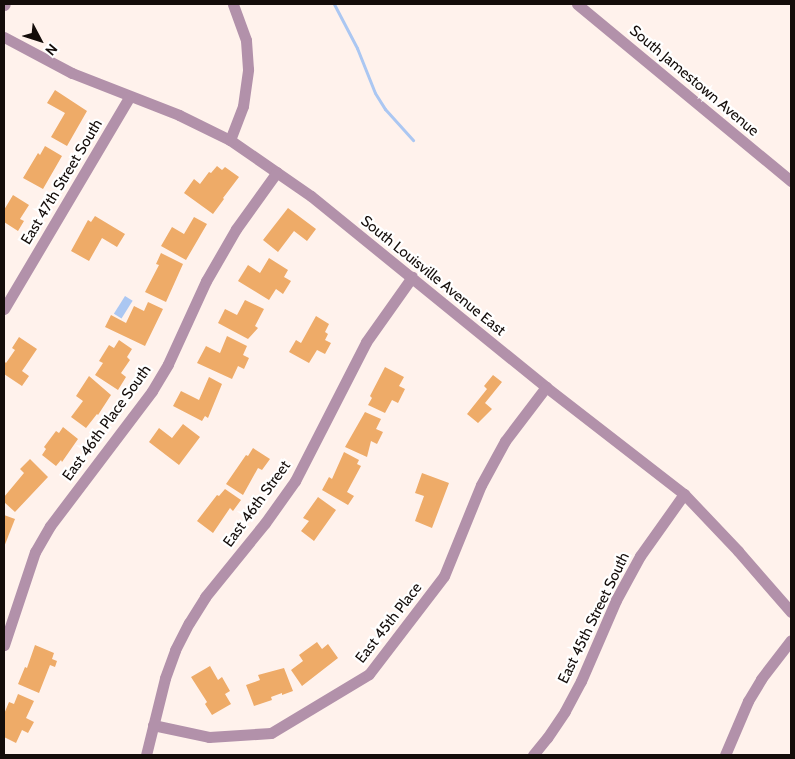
<!DOCTYPE html>
<html>
<head>
<meta charset="utf-8">
<style>
  body { margin:0 }
  #map { position:relative; width:795px; height:759px; overflow:hidden; background:#fff2ec; font-family:Cabin,sans-serif }
  div>[style] { position:absolute }
  .water>* { inset:0; background:#abc7f2; transform-origin:0 0 }
  .stream>* { height:3px; margin:-1.5px; padding:0 1.5px; transform-origin:1.5px; border-radius:1.5px; background:#abc7f2 }
  .building>* { inset:0; background:#eeab68 }
  .street>* { height:11px; margin:-5.5px; padding:0 5.5px; transform-origin:5.5px; border-radius:5.5px; background:#b291aa }
  span { translate:-50% -50%; white-space:nowrap; text-align:center; line-height:1.15; -webkit-text-stroke:4.5px #fff; paint-order:stroke }
  .street-label { font-size:15px; color:#140d0a }
  .frame { position:absolute; inset:0; border:5px solid #140d0a; pointer-events:none }
  .north { position:absolute; left:15px; top:15px; width:50px; height:50px; -webkit-text-stroke:4px #fff; paint-order:stroke; rotate:130deg; font-size:14px; font-weight:700; line-height:20px; text-align:center; color:#140d0a }
  .north::after { content:''; display:block; margin:auto; width:18px; height:22px; background:#140d0a; clip-path:polygon(50% 0,100% 100%,50% 72%,0 100%) }
</style>
</head>
<body>
<div id="map">
  <div class="water">
    <i style="left:125px;top:296px;width:9px;height:21px;rotate:32deg"></i>
  </div>
  <div class="stream">
    <i style="left:334px;top:4px;width:50px;rotate:62.4deg"></i>
    <i style="left:357px;top:48px;width:48px;rotate:68.2deg"></i>
    <i style="left:375px;top:93px;width:19px;rotate:58deg"></i>
    <i style="left:385px;top:109px;width:42px;rotate:47.9deg"></i>
  </div>
  <div class="building">
    <i style="clip-path:polygon(55px 90px,87px 111px,67px 146px,51px 137px,65px 113px,47px 103px)"></i>
    <i style="clip-path:polygon(45px 146px,62px 156px,43px 189px,23px 178px,38px 153px,40px 155px)"></i>
    <i style="clip-path:polygon(217px 166px,222px 170px,225px 167px,239px 177px,223px 198px,224px 199px,213px 214px,184px 193px,194px 179px,200px 184px,209px 172px,211px 173px)"></i>
    <i style="clip-path:polygon(13px 195px,29px 205px,20px 219px,24px 221px,18px 231px,4px 222px,4px 210px)"></i>
    <i style="clip-path:polygon(288px 208px,316px 229px,307px 241px,294px 231px,278px 252px,263px 240px)"></i>
    <i style="clip-path:polygon(95px 216px,125px 234px,117px 247px,102px 238px,89px 261px,71px 251px,88px 220px,91px 222px)"></i>
    <i style="clip-path:polygon(194px 217px,207px 224px,186px 260px,161px 246px,172px 227px,184px 234px)"></i>
    <i style="clip-path:polygon(161px 253px,183px 264px,166px 302px,145px 292px,159px 265px,156px 264px)"></i>
    <i style="clip-path:polygon(269px 258px,288px 270px,284px 277px,291px 281px,283px 294px,276px 289px,269px 300px,238px 281px,248px 265px,260px 273px)"></i>
    <i style="clip-path:polygon(245px 300px,264px 309px,255px 326px,258px 328px,248px 339px,218px 323px,225px 309px,237px 315px)"></i>
    <i style="clip-path:polygon(148px 302px,163px 309px,145px 346px,105px 327px,111px 315px,126px 323px,134px 306px,144px 311px)"></i>
    <i style="clip-path:polygon(316px 316px,329px 324px,325px 332px,328px 334px,325px 340px,331px 343px,325px 354px,317px 350px,309px 363px,289px 352px,296px 340px,301px 343px)"></i>
    <i style="clip-path:polygon(227px 336px,247px 346px,243px 355px,249px 358px,244px 369px,238px 366px,232px 379px,197px 363px,206px 346px,220px 353px)"></i>
    <i style="clip-path:polygon(19px 337px,37px 349px,22px 371px,29px 376px,22px 386px,4px 374px,4px 361px,6px 363px,15px 350px,12px 348px)"></i>
    <i style="clip-path:polygon(119px 340px,132px 349px,127px 357px,130px 360px,121px 373px,126px 377px,118px 390px,95px 375px,103px 363px,99px 361px,109px 345px,114px 348px)"></i>
    <i style="clip-path:polygon(385px 367px,404px 377px,399px 386px,405px 389px,398px 403px,392px 400px,385px 413px,368px 405px,372px 398px,370px 396px)"></i>
    <i style="clip-path:polygon(493px 375px,502px 382px,485px 403px,492px 409px,478px 423px,467px 414px,487px 389px,484px 386px)"></i>
    <i style="clip-path:polygon(89px 376px,111px 395px,98px 415px,97px 414px,86px 428px,71px 417px,83px 401px,76px 396px)"></i>
    <i style="clip-path:polygon(209px 377px,222px 384px,208px 418px,205px 416px,202px 421px,173px 406px,181px 391px,199px 400px)"></i>
    <i style="clip-path:polygon(365px 412px,381px 419px,376px 429px,383px 432px,377px 444px,371px 441px,367px 457px,345px 447px)"></i>
    <i style="clip-path:polygon(183px 424px,200px 437px,179px 465px,149px 442px,159px 428px,172px 438px)"></i>
    <i style="clip-path:polygon(63px 427px,78px 439px,62px 462px,61px 460px,56px 466px,42px 455px,46px 449px,44px 447px,56px 431px,59px 433px)"></i>
    <i style="clip-path:polygon(253px 448px,270px 459px,262px 470px,258px 468px,243px 495px,226px 484px,246px 455px,248px 456px)"></i>
    <i style="clip-path:polygon(344px 452px,359px 460px,357px 464px,361px 466px,347px 492px,354px 496px,348px 505px,322px 490px,329px 477px,332px 479px)"></i>
    <i style="clip-path:polygon(30px 459px,48px 477px,15px 512px,4px 502px,4px 497px,24px 473px,20px 469px)"></i>
    <i style="clip-path:polygon(422px 473px,449px 483px,432px 528px,415px 521px,424px 496px,415px 493px)"></i>
    <i style="clip-path:polygon(225px 489px,241px 500px,233px 511px,230px 508px,213px 533px,197px 521px,217px 495px,219px 496px)"></i>
    <i style="clip-path:polygon(318px 497px,336px 510px,314px 541px,301px 531px,309px 521px,303px 518px)"></i>
    <i style="clip-path:polygon(4px 515px,15px 519px,4px 547px)"></i>
    <i style="clip-path:polygon(317px 642px,322px 649px,328px 644px,338px 658px,302px 686px,291px 670px,303px 661px,299px 655px)"></i>
    <i style="clip-path:polygon(35px 645px,54px 653px,52px 659px,57px 661px,55px 667px,50px 665px,39px 693px,18px 684px,25px 667px,27px 668px)"></i>
    <i style="clip-path:polygon(210px 666px,218px 680px,222px 677px,230px 691px,225px 694px,231px 704px,212px 715px,205px 704px,207px 702px,191px 677px)"></i>
    <i style="clip-path:polygon(284px 668px,293px 691px,282px 695px,282px 693px,271px 697px,272px 700px,254px 706px,246px 685px,260px 680px,258px 675px)"></i>
    <i style="clip-path:polygon(18px 694px,34px 701px,26px 718px,34px 722px,28px 733px,22px 730px,16px 743px,4px 737px,4px 714px,9px 702px,14px 704px)"></i>
  </div>
  <div class="street">
    <i style="left:577px;top:4px;width:278px;rotate:39.6deg"></i>
    <i style="left:4px;top:5px;width:1px;rotate:-45deg"></i>
    <i style="left:4px;top:37px;width:77px;rotate:27.9deg"></i>
    <i style="left:72px;top:73px;width:115px;rotate:21.4deg"></i>
    <i style="left:179px;top:115px;width:57px;rotate:26.1deg"></i>
    <i style="left:230px;top:140px;width:98px;rotate:34.7deg"></i>
    <i style="left:311px;top:196px;width:303px;rotate:39.1deg"></i>
    <i style="left:546px;top:387px;width:175px;rotate:37.8deg"></i>
    <i style="left:684px;top:494px;width:79px;rotate:46.5deg"></i>
    <i style="left:738px;top:551px;width:81px;rotate:49deg"></i>
    <i style="left:230px;top:140px;width:36px;rotate:-69deg"></i>
    <i style="left:243px;top:106px;width:37px;rotate:-82deg"></i>
    <i style="left:248px;top:69px;width:29px;rotate:-94deg"></i>
    <i style="left:246px;top:40px;width:38px;rotate:-110deg"></i>
    <i style="left:4px;top:309px;width:247px;rotate:-59.4deg"></i>
    <i style="left:4px;top:645px;width:98px;rotate:-71.6deg"></i>
    <i style="left:35px;top:552px;width:30px;rotate:-60deg"></i>
    <i style="left:50px;top:526px;width:169px;rotate:-52.9deg"></i>
    <i style="left:152px;top:391px;width:31px;rotate:-59deg"></i>
    <i style="left:168px;top:364px;width:91px;rotate:-65.4deg"></i>
    <i style="left:206px;top:281px;width:60px;rotate:-60deg"></i>
    <i style="left:236px;top:229px;width:70px;rotate:-54.3deg"></i>
    <i style="left:153px;top:725px;width:57px;rotate:12.1deg"></i>
    <i style="left:209px;top:737px;width:62px;rotate:-3.7deg"></i>
    <i style="left:271px;top:733px;width:114px;rotate:-31deg"></i>
    <i style="left:369px;top:674px;width:123px;rotate:-52.6deg"></i>
    <i style="left:444px;top:576px;width:98px;rotate:-67.9deg"></i>
    <i style="left:481px;top:485px;width:50px;rotate:-61.4deg"></i>
    <i style="left:505px;top:441px;width:68px;rotate:-52.8deg"></i>
    <i style="left:146px;top:755px;width:79px;rotate:-76.1deg"></i>
    <i style="left:165px;top:678px;width:30px;rotate:-70deg"></i>
    <i style="left:175px;top:650px;width:30px;rotate:-63deg"></i>
    <i style="left:189px;top:623px;width:31px;rotate:-58deg"></i>
    <i style="left:205px;top:597px;width:95px;rotate:-51deg"></i>
    <i style="left:265px;top:523px;width:52px;rotate:-54.5deg"></i>
    <i style="left:295px;top:481px;width:156px;rotate:-62.9deg"></i>
    <i style="left:366px;top:342px;width:80px;rotate:-54.7deg"></i>
    <i style="left:533px;top:755px;width:22px;rotate:-51deg"></i>
    <i style="left:547px;top:738px;width:32px;rotate:-56deg"></i>
    <i style="left:565px;top:711px;width:34px;rotate:-62deg"></i>
    <i style="left:581px;top:681px;width:88px;rotate:-66.6deg"></i>
    <i style="left:616px;top:600px;width:50px;rotate:-61.4deg"></i>
    <i style="left:640px;top:556px;width:76px;rotate:-54.6deg"></i>
    <i style="left:725px;top:755px;width:59px;rotate:-66.9deg"></i>
    <i style="left:748px;top:701px;width:26px;rotate:-59deg"></i>
    <i style="left:761px;top:679px;width:49px;rotate:-52.4deg"></i>
  </div>
  <div class="street-label">
    <span style="left:694px;top:81px;rotate:40deg">South Jamestown Avenue</span>
    <span style="left:62px;top:182px;rotate:-59deg">East 47th Street South</span>
    <span style="left:433px;top:276px;rotate:39deg">South Louisville Avenue East</span>
    <span style="left:107px;top:423px;rotate:-54deg">East 46th Place South</span>
    <span style="left:257px;top:504px;rotate:-54deg">East 46th Street</span>
    <span style="left:594px;top:618px;rotate:-64deg">East 45th Street South</span>
    <span style="left:389px;top:623px;rotate:-52deg">East 45th Place</span>
  </div>
  <div class="frame"></div>
  <div class="north">N</div>
</div>
</body>
</html>
